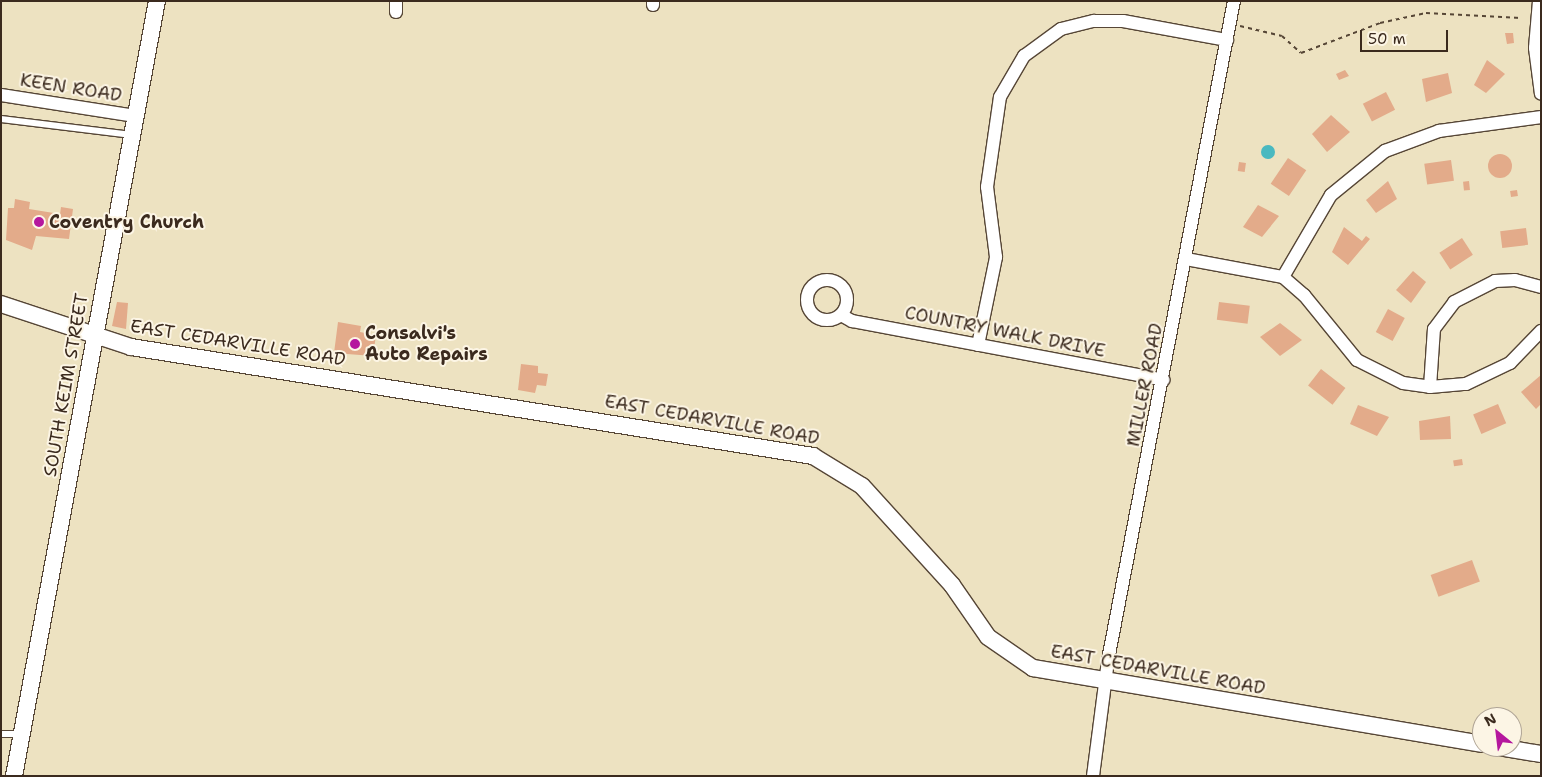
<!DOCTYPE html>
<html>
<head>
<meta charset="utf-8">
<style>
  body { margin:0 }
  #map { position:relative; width:1542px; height:777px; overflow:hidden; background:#ede2c1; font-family:"Shantell Sans",sans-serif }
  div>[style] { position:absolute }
  .water>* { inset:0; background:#4ab9c0 }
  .round { border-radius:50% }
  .building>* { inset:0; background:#e3ab8a; transform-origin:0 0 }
  .path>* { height:2px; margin-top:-1px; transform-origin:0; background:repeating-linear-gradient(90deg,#564636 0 4px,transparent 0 8px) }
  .roads { filter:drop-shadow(1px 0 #564636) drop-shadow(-1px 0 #564636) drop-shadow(0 1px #564636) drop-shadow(0 -1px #564636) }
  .service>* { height:6px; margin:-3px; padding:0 3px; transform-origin:3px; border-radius:3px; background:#fff }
  .minor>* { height:12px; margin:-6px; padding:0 6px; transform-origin:6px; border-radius:6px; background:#fff }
  .minor>.ring { margin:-6px; padding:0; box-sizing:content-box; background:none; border:12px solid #fff; border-radius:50% }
  .tertiary>* { height:16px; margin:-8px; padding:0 8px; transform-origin:8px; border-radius:8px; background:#fff }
  .dots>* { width:14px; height:14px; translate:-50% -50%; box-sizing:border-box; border:2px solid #fcf5e5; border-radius:50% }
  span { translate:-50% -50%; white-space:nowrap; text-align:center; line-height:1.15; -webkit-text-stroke:4px #fcf5e5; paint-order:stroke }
  .street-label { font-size:18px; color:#3b2a1e }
  .poi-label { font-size:18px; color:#3b2a1e; font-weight:700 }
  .left { translate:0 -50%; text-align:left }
  .frame { position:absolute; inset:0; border:2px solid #3b2a1e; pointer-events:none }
  .north { position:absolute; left:1472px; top:707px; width:50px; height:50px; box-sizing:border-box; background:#fcf5e5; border:1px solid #afa495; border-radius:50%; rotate:331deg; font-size:14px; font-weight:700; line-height:20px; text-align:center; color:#3b2a1e }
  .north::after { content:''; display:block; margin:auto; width:18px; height:22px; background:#b5179e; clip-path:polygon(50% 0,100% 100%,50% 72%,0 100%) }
  .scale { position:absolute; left:1360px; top:30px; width:88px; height:22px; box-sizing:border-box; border:2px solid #3b2a1e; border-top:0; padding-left:6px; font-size:15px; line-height:18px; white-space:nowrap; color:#3b2a1e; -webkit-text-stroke:4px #fcf5e5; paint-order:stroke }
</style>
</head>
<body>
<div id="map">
  <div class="water">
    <i class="round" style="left:1261px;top:145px;width:14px;height:14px"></i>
  </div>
  <div class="building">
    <i style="clip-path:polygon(1505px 33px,1513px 33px,1514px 43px,1507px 44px)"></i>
    <i style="clip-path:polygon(1487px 60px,1505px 74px,1486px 93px,1474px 85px)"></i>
    <i style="clip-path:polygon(1345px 70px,1349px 76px,1339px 80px,1336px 74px)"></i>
    <i style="clip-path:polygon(1448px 73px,1452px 93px,1426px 102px,1422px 79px)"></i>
    <i style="left:1386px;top:92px;width:20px;height:26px;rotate:63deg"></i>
    <i style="clip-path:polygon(1331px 115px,1350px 132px,1327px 152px,1312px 134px)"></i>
    <i class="round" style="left:1488px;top:154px;width:24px;height:24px"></i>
    <i style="left:1288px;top:158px;width:22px;height:31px;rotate:34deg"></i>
    <i style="left:1451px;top:160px;width:21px;height:27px;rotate:82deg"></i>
    <i style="left:1239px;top:162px;width:7px;height:9px;rotate:8deg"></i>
    <i style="clip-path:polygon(1388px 181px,1397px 199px,1376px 213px,1366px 200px)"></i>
    <i style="left:1469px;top:181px;width:9px;height:6px;rotate:84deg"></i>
    <i style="left:1517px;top:190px;width:6px;height:7px;rotate:81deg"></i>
    <i style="clip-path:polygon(15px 199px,30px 202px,29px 209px,60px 214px,61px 207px,73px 209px,69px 239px,36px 236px,32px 250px,6px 240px,8px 208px,14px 208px)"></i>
    <i style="clip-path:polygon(1258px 205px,1279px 216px,1262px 237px,1243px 227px)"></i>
    <i style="clip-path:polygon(1344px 227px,1362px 241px,1366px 236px,1370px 239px,1348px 265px,1332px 252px)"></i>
    <i style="left:1526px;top:228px;width:17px;height:26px;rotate:83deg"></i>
    <i style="left:1462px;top:238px;width:20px;height:27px;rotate:57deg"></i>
    <i style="clip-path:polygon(1413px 271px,1426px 282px,1411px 303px,1396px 290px)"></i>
    <i style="clip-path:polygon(117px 302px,128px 303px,126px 329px,112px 326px)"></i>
    <i style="left:1219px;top:302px;width:31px;height:18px;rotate:7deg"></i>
    <i style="left:1388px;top:309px;width:19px;height:26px;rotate:28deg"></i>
    <i style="clip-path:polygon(338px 322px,361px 326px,360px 332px,376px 335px,373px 356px,334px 353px)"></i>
    <i style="clip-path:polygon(1280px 323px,1302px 340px,1280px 356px,1260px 337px)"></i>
    <i style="clip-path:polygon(521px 364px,538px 366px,538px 373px,548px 374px,546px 386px,537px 385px,535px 393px,518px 390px)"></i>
    <i style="left:1321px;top:369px;width:31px;height:21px;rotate:38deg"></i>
    <i style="clip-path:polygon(1541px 375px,1541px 404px,1536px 409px,1521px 392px)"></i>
    <i style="left:1498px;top:404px;width:21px;height:27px;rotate:67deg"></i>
    <i style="clip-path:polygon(1358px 405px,1389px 417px,1377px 436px,1350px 424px)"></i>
    <i style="clip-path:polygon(1450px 416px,1451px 439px,1420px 440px,1419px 421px)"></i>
    <i style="left:1462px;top:459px;width:6px;height:9px;rotate:81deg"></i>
    <i style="left:1472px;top:560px;width:23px;height:44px;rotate:70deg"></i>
  </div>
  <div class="path">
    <i style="left:1240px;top:26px;width:43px;rotate:13.4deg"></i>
    <i style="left:1282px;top:36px;width:25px;rotate:42deg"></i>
    <i style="left:1301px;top:53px;width:85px;rotate:-20.8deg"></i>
    <i style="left:1380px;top:23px;width:47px;rotate:-12.3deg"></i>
    <i style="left:1426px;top:13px;width:95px;rotate:3deg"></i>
  </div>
  <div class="roads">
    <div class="service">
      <i style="left:1px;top:119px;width:132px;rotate:7deg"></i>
      <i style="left:1px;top:734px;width:20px"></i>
    </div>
    <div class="minor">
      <i style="left:653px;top:1px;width:4px;rotate:90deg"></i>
      <i style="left:1539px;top:1px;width:47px;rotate:94.9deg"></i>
      <i style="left:1535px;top:48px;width:46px;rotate:82.6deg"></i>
      <i style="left:396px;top:12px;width:11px;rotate:-90deg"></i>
      <i style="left:1px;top:95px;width:136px;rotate:8.9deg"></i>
      <i style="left:1186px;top:259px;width:99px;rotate:10.5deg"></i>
      <i style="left:1283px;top:277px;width:28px;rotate:41deg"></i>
      <i style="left:1304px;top:295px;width:84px;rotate:50.8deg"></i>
      <i style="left:1357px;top:360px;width:51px;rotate:26.6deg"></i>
      <i style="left:1403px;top:383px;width:27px;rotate:8deg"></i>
      <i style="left:1430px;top:387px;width:36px;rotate:-5deg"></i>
      <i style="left:1466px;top:384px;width:49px;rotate:-25.5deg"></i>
      <i style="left:1510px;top:363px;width:45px;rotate:-45.9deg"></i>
      <i style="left:1283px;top:277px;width:95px;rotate:-59.7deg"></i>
      <i style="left:1331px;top:195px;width:70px;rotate:-39.2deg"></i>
      <i style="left:1385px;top:151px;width:58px;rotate:-20.3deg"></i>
      <i style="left:1439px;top:131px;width:103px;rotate:-7.8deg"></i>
      <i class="ring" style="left:807px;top:280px;width:28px;height:28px"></i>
      <i style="left:841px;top:315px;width:13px;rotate:29deg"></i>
      <i style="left:852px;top:321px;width:317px;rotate:10.7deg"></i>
      <i style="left:978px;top:345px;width:90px;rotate:-78.4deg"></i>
      <i style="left:996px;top:257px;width:71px;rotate:-97.3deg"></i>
      <i style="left:987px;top:187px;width:91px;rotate:-81.8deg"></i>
      <i style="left:1000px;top:97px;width:48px;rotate:-59.7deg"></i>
      <i style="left:1024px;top:56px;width:46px;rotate:-36.1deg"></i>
      <i style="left:1061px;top:29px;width:34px;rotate:-14deg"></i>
      <i style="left:1094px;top:21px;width:29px"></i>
      <i style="left:1123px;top:21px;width:106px;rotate:10.4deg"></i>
      <i style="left:1430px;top:387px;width:58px;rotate:-86.1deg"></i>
      <i style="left:1434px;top:329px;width:34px;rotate:-53deg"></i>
      <i style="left:1454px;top:302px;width:46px;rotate:-27.1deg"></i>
      <i style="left:1495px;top:281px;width:20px;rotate:-3deg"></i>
      <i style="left:1515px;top:280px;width:27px;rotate:15deg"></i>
      <i style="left:1093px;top:776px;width:117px;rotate:-82.6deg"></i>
      <i style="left:1108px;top:660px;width:671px;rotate:-79.18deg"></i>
    </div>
    <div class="tertiary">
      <i style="left:1px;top:304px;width:137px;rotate:18.3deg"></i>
      <i style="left:131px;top:347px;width:691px;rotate:9.08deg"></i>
      <i style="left:813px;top:456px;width:57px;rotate:31.5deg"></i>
      <i style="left:862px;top:486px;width:134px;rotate:47.7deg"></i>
      <i style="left:952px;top:585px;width:63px;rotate:55.3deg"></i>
      <i style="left:988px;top:637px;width:55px;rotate:34.6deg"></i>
      <i style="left:1033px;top:668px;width:455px;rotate:9.6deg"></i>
      <i style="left:1499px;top:747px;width:43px;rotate:9.5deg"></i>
      <i style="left:14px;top:776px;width:788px;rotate:-79.55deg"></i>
    </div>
  </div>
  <div class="dots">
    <i style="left:39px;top:222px;background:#b5179e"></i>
    <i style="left:355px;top:344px;background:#b5179e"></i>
  </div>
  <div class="street-label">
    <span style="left:71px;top:88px;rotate:9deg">KEEN ROAD</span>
    <span style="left:1005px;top:332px;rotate:11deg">COUNTRY WALK DRIVE</span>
    <span style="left:238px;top:343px;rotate:9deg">EAST CEDARVILLE ROAD</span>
    <span style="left:66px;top:385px;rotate:-80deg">SOUTH KEIM STREET</span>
    <span style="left:1145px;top:385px;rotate:-79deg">MILLER ROAD</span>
    <span style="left:712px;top:420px;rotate:10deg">EAST CEDARVILLE ROAD</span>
    <span style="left:1158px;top:670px;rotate:10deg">EAST CEDARVILLE ROAD</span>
  </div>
  <div class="poi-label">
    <span class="left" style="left:49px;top:222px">Coventry Church</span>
    <span class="left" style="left:365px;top:344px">Consalvi's<br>Auto Repairs</span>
  </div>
  <div class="frame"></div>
  <div class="north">N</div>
  <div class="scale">50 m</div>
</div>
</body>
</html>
